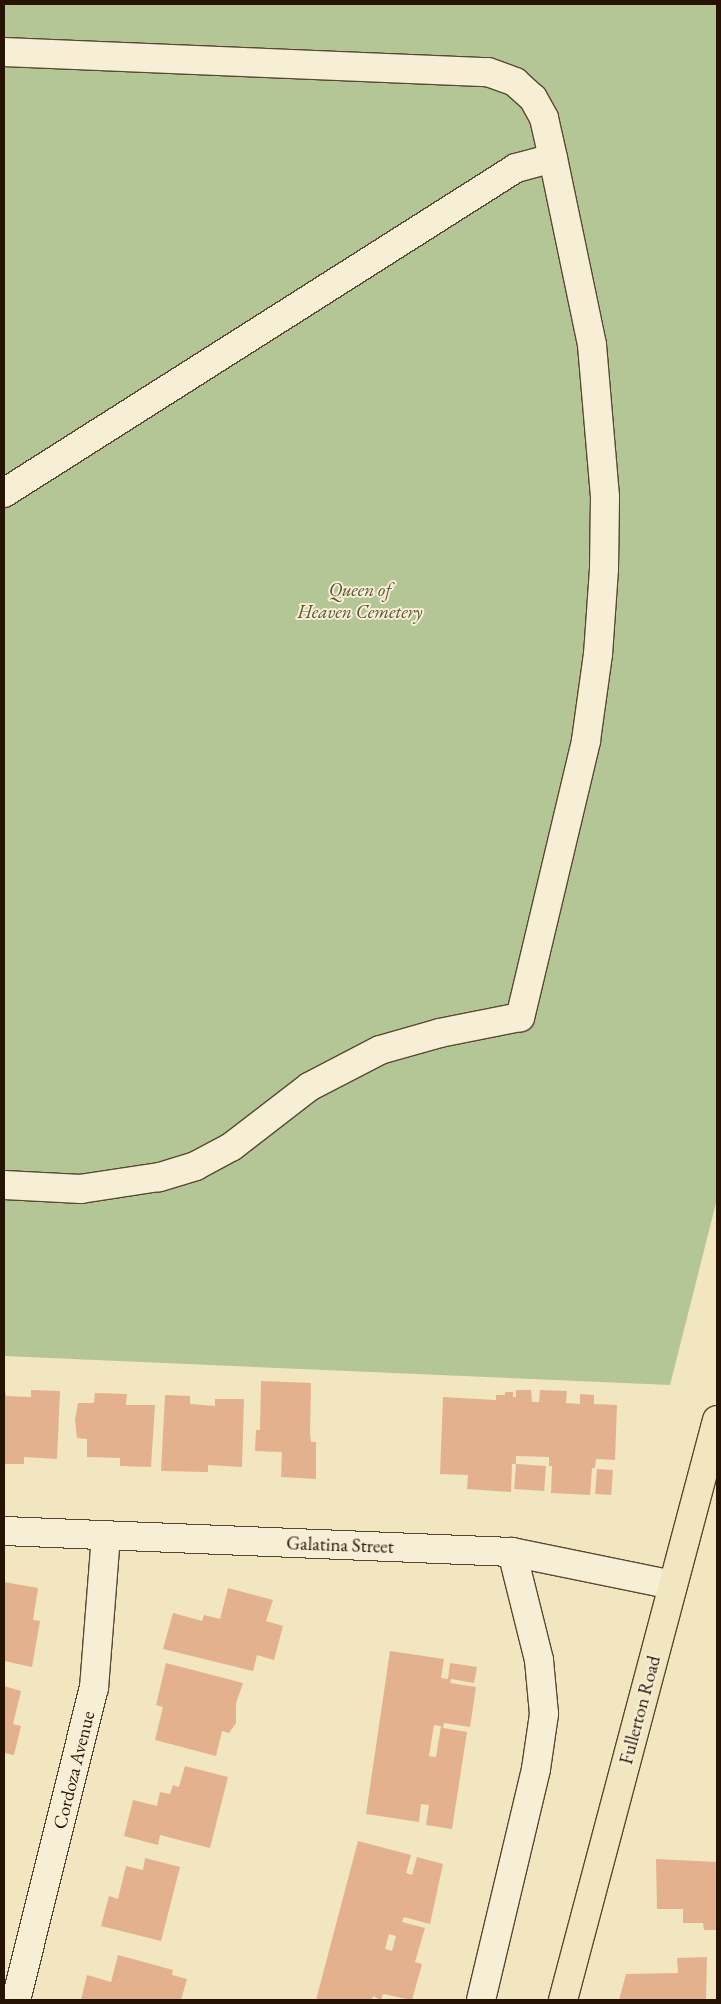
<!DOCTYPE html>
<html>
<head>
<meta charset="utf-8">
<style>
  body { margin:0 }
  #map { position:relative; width:721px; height:2004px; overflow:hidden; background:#f1e6bf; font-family:"EB Garamond",serif }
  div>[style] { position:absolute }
  .green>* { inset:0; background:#b4c696 }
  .building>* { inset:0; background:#e3b18e; transform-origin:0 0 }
  .roads { filter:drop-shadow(1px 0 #594831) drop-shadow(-1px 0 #594831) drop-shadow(0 1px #594831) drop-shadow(0 -1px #594831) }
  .minor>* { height:28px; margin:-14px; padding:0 14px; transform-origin:14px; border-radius:14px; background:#f6efd5 }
  .major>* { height:28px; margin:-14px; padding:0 14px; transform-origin:14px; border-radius:14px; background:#f1e6bf }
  span { translate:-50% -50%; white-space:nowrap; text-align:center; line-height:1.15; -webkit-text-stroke:4px #f6efd5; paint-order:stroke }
  .park-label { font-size:19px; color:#585236; font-style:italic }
  .street-label { font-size:19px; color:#261302 }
  .frame { position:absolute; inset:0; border:5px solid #261302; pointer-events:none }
</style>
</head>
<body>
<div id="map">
  <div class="green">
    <i style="clip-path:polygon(4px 4px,717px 4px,717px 1199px,670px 1385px,4px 1356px)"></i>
  </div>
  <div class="building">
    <i style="clip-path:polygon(261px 1381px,311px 1383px,310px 1433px,311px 1442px,316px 1442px,316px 1479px,281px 1477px,282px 1452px,255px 1451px,256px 1430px,260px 1430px)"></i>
    <i style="clip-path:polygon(4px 1387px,6px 1396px,31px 1397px,31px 1390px,60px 1391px,57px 1459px,24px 1457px,24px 1464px,4px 1464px)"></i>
    <i style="clip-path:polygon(516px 1390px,531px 1390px,532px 1402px,539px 1402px,540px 1390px,567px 1391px,566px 1403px,580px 1404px,580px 1394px,594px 1395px,594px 1404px,617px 1405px,615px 1460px,596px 1459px,595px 1468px,592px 1468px,590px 1495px,551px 1493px,552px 1466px,549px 1466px,549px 1457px,516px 1456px,516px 1464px,512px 1464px,511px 1492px,467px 1489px,468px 1475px,440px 1474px,443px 1397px,496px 1400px,496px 1395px,505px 1395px,505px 1392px,513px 1392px,513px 1397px,516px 1397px)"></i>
    <i style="clip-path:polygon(95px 1393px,127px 1394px,126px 1405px,155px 1405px,151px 1467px,120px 1466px,120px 1458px,87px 1457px,87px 1439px,77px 1438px,75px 1420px,78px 1403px,94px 1403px)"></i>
    <i style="clip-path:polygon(165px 1395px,190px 1396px,190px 1404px,215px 1406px,215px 1399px,244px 1399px,242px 1467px,208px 1465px,208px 1472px,161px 1471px)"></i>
    <i style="left:516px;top:1464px;width:30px;height:25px;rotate:4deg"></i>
    <i style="left:597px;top:1469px;width:16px;height:25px;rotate:4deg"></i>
    <i style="clip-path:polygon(4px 1582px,38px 1588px,33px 1620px,40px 1621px,32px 1667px,4px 1661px)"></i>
    <i style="clip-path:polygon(228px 1588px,273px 1600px,266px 1621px,283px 1626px,274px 1660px,257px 1655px,253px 1671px,163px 1649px,173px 1613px,202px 1621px,204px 1615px,220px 1619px)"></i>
    <i style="clip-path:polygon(evenodd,390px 1651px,444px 1659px,441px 1678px,448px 1679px,450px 1663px,477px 1667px,474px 1683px,451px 1679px,450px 1683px,476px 1687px,470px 1727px,444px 1723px,443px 1728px,467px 1732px,452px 1829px,426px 1825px,429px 1805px,421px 1804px,419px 1822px,366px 1814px,390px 1651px,434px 1725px,441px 1726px,436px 1757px,429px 1756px,434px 1725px)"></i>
    <i style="clip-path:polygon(166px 1663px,243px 1683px,236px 1703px,236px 1723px,229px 1733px,222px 1731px,216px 1756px,155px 1740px,163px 1707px,156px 1705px)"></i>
    <i style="clip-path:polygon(4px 1686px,21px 1691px,13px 1724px,21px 1726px,14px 1755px,4px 1753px)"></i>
    <i style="clip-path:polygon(185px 1766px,228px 1777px,210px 1848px,160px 1835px,158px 1845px,124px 1836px,133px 1800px,157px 1806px,160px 1792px,170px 1794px,173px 1785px,179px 1787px)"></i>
    <i style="clip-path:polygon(evenodd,358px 1841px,411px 1855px,406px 1873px,412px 1875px,417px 1857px,443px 1864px,430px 1924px,404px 1917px,402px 1922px,425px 1928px,415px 1962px,422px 1964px,412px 2000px,383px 1994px,381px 2000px,373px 1996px,372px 2000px,316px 2000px,358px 1841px,389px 1934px,396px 1936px,392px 1951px,385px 1949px,389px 1934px)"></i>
    <i style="clip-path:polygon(145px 1858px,180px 1867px,161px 1941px,101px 1926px,109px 1896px,118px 1899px,126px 1866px,143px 1870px)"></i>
    <i style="clip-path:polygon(656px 1859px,717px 1862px,717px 1930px,704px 1930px,703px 1923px,683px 1923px,683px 1909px,657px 1909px)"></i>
    <i style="clip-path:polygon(118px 1955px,173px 1970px,172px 1975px,187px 1979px,181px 2000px,81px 2000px,87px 1975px,111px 1982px)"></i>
    <i style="clip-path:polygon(707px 1957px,706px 2000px,619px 2000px,626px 1974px,678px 1973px,677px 1958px)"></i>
  </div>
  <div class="roads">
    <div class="minor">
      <i style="left:4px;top:52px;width:484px;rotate:2.4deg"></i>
      <i style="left:488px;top:72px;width:29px;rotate:20deg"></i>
      <i style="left:515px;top:82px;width:24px;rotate:42deg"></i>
      <i style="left:533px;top:98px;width:23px;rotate:61deg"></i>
      <i style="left:544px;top:118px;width:41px;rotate:77.3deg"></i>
      <i style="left:553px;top:158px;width:191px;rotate:78.2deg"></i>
      <i style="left:592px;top:345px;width:153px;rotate:85.1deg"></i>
      <i style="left:605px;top:497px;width:72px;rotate:90.8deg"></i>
      <i style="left:604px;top:569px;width:85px;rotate:94deg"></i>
      <i style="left:598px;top:654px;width:88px;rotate:97.9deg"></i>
      <i style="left:586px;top:741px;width:284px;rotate:103.4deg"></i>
      <i style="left:520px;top:1017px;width:82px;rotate:168.7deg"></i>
      <i style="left:440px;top:1033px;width:62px;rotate:164.2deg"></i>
      <i style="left:380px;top:1050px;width:80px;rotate:152.5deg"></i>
      <i style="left:309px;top:1087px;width:98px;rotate:142.4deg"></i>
      <i style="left:231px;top:1147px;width:40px;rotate:152deg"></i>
      <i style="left:196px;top:1166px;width:39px;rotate:163deg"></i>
      <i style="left:159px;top:1177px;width:79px;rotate:171.3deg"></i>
      <i style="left:81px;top:1189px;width:77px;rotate:-177deg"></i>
      <i style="left:4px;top:493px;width:606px;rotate:-32.41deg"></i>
      <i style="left:516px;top:168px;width:38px;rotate:-15deg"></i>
      <i style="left:4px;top:1531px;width:508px;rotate:2.37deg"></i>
      <i style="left:512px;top:1552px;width:164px;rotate:11.6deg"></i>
      <i style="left:16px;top:2000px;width:322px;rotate:-76deg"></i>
      <i style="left:94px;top:1688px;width:153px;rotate:-85.5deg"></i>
      <i style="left:481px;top:2000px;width:237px;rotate:-76.6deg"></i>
      <i style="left:536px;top:1769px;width:56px;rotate:-81.7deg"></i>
      <i style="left:544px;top:1714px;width:54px;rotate:-95.3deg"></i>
      <i style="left:539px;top:1660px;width:111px;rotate:-104deg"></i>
    </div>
    <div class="major">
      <i style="left:563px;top:2000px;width:600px;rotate:-75.13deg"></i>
    </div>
  </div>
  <div class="park-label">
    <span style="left:360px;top:601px">Queen of<br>Heaven Cemetery</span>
  </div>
  <div class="street-label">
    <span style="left:340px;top:1545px;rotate:2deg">Galatina Street</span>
    <span style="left:640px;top:1710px;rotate:-75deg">Fullerton Road</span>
    <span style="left:74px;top:1770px;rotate:-76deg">Cordoza Avenue</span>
  </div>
  <div class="frame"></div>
</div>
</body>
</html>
